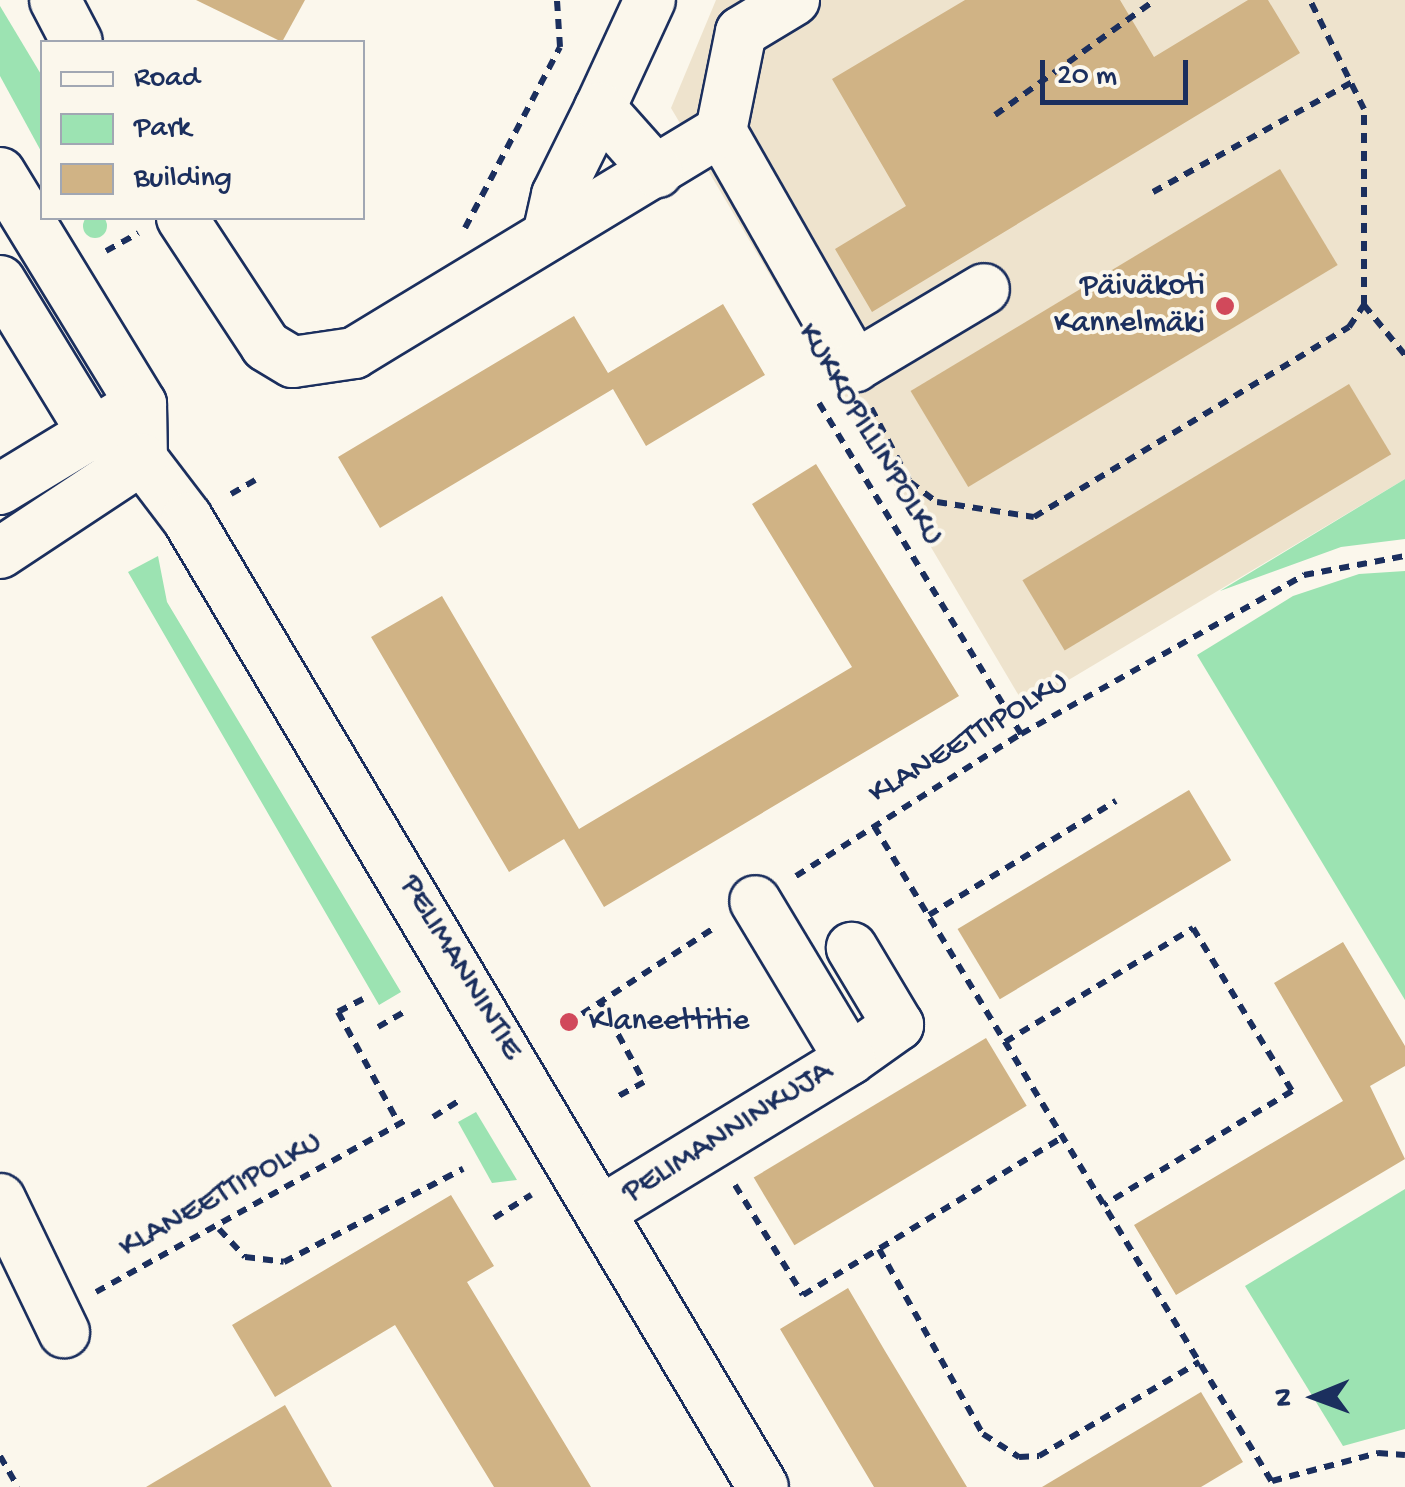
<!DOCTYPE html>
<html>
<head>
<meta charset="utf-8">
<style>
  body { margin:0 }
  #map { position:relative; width:1405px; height:1487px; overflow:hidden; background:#fbf7ec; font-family:"Gochi Hand",sans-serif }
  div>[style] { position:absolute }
  .built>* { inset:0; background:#eee3cd }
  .green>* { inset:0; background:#9ce3b2 }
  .round { border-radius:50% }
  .building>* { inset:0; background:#d0b385; transform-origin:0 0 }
  .path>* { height:6px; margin-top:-3px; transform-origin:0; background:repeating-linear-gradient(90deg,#1b2f5e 0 10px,transparent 0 18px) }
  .roads { filter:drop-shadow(2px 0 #1b2f5e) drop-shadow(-2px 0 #1b2f5e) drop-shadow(0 2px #1b2f5e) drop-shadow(0 -2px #1b2f5e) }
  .minor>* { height:50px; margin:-25px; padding:0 25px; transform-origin:25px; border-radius:25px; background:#fbf7ec }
  .dots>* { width:28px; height:28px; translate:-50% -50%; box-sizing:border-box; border:5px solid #fbf7ec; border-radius:50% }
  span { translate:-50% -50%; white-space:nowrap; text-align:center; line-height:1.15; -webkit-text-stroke:8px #fbf7ec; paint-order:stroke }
  .poi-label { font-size:32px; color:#1b2f5e }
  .right { translate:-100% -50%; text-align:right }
  .left { translate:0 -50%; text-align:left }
  .street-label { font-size:32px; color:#1b2f5e }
  .legend { position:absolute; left:40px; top:40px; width:325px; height:180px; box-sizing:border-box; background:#fbf7ec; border:2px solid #a1a7b3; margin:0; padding:12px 18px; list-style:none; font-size:30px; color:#1b2f5e }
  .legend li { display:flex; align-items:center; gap:20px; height:50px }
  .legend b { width:50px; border:2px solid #a1a7b3 }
  .north { position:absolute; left:1265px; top:1347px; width:100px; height:100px; -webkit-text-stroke:8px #fbf7ec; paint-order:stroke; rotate:269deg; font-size:28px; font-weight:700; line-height:40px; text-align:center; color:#1b2f5e }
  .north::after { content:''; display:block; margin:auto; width:35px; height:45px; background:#1b2f5e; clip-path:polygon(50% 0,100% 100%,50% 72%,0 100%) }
  .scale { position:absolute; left:1040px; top:60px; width:148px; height:45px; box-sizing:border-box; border:5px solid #1b2f5e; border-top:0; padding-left:12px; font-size:30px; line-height:35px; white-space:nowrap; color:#1b2f5e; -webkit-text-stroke:8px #fbf7ec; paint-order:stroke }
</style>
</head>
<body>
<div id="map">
  <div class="built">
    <i style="clip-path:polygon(716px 0,1405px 0,1405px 479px,1025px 706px,671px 108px)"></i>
  </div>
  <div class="green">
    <i style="clip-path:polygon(0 6px,42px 76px,42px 153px,0 76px)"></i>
    <i class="round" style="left:83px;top:214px;width:24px;height:24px"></i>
    <i style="clip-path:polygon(1405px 479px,1405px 539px,1341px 547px,1220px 591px)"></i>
    <i style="clip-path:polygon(158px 556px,167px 602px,401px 992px,379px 1005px,128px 572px)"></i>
    <i style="clip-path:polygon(1405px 571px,1405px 1000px,1197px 655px,1293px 596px,1359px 574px)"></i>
    <i style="clip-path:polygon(476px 1112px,517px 1180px,492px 1183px,458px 1122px)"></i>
    <i style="clip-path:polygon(1405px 1189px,1405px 1429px,1343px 1446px,1245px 1286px)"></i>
  </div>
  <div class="building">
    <i style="clip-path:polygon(196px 0,305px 0,282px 42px)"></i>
    <i style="clip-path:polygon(965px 0,1120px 0,1154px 57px,1248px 0,1268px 0,1300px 53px,872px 312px,835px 249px,906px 206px,832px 79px)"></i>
    <i style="left:1280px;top:169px;width:112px;height:431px;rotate:59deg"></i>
    <i style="clip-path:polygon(723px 304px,765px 375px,646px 446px,613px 389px,380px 528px,338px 457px,574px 316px,608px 373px)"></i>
    <i style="left:1349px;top:384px;width:82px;height:381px;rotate:59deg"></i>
    <i style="clip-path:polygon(816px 464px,959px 696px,604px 907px,564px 839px,509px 872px,371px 637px,442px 596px,579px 829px,852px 667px,752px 504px)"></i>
    <i style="left:1189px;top:790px;width:82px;height:270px;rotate:59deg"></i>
    <i style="clip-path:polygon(1343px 942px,1405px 1046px,1405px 1066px,1370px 1086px,1405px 1159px,1176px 1295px,1134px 1225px,1343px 1101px,1274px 983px)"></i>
    <i style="left:986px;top:1038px;width:79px;height:271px;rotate:59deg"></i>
    <i style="clip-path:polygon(451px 1195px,494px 1266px,467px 1282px,591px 1487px,494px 1487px,395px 1325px,275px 1397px,232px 1325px)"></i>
    <i style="clip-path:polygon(848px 1288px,885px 1351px,967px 1487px,874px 1487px,780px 1329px)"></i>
    <i style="clip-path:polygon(1201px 1392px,1243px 1462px,1201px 1487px,1042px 1487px)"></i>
    <i style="clip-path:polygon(285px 1405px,332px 1487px,146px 1487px)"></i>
  </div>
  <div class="path">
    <i style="left:995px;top:115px;width:197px;rotate:-35.7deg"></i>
    <i style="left:1153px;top:192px;width:230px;rotate:-28.9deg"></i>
    <i style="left:465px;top:228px;width:204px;rotate:-62.3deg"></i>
    <i style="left:560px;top:47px;width:47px;rotate:-93.7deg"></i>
    <i style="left:106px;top:251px;width:37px;rotate:-29deg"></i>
    <i style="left:1364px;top:305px;width:65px;rotate:50.6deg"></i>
    <i style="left:819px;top:403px;width:388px;rotate:58.6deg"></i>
    <i style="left:871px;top:408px;width:84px;rotate:62.2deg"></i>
    <i style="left:910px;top:482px;width:34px;rotate:37deg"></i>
    <i style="left:937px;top:502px;width:98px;rotate:8.8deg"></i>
    <i style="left:1034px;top:517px;width:368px;rotate:-31.1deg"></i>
    <i style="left:1349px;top:327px;width:27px;rotate:-56deg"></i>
    <i style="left:1364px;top:305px;width:196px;rotate:-90deg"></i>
    <i style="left:1364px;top:109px;width:122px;rotate:-116.4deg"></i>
    <i style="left:231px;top:494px;width:28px;rotate:-30deg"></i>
    <i style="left:874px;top:826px;width:773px;rotate:58.76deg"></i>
    <i style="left:796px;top:876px;width:266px;rotate:-32.3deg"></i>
    <i style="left:1021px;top:734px;width:325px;rotate:-29.3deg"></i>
    <i style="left:1304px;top:575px;width:103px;rotate:-10.7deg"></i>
    <i style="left:929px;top:915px;width:219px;rotate:-31.4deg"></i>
    <i style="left:363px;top:999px;width:28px;rotate:153deg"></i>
    <i style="left:338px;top:1012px;width:128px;rotate:61.4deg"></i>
    <i style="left:601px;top:1003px;width:90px;rotate:61.4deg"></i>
    <i style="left:644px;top:1082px;width:33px;rotate:151deg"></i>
    <i style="left:582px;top:1014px;width:158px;rotate:-33.1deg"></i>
    <i style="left:378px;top:1027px;width:34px;rotate:-30deg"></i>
    <i style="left:1005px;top:1042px;width:220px;rotate:-31.2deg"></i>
    <i style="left:1193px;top:928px;width:191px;rotate:58.7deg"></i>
    <i style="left:1292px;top:1091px;width:220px;rotate:148.8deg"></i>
    <i style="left:433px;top:1117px;width:32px;rotate:-32deg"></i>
    <i style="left:735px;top:1185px;width:129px;rotate:58.3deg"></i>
    <i style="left:803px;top:1295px;width:304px;rotate:-31.3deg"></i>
    <i style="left:494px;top:1218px;width:44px;rotate:-31.9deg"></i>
    <i style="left:219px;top:1229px;width:38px;rotate:47deg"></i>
    <i style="left:245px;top:1257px;width:39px;rotate:7deg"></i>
    <i style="left:284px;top:1262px;width:202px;rotate:-27.5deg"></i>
    <i style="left:879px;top:1249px;width:212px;rotate:60.7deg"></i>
    <i style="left:983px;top:1434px;width:43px;rotate:32.6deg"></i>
    <i style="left:1019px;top:1457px;width:20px;rotate:-3deg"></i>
    <i style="left:1039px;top:1456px;width:186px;rotate:-30.4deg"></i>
    <i style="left:96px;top:1292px;width:359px;rotate:-29deg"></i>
    <i style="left:0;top:1456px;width:36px;rotate:60deg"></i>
    <i style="left:1272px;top:1481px;width:110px;rotate:-14.8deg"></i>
    <i style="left:1378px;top:1453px;width:27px;rotate:4deg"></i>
  </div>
  <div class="roads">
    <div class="minor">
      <i style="left:55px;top:0;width:47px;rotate:62.4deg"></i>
      <i style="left:600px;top:108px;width:119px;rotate:-65.2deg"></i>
      <i style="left:721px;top:131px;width:271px;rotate:60.3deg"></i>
      <i style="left:855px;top:366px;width:150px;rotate:-30.8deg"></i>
      <i style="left:0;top:173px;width:271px;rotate:58.6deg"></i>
      <i style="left:141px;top:404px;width:55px;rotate:89deg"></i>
      <i style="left:182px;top:218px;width:153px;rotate:56.7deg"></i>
      <i style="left:266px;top:346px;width:31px;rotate:31deg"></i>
      <i style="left:293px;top:362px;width:62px;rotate:-8.4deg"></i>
      <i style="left:354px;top:353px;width:429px;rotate:-31.2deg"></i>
      <i style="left:721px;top:131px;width:101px;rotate:-78.6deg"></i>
      <i style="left:741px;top:32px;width:62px;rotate:-31.1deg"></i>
      <i style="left:548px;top:235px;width:41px;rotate:-77.3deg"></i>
      <i style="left:557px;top:195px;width:97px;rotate:-63.7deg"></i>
      <i style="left:600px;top:108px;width:86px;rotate:48.3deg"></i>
      <i style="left:0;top:281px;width:177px;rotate:58.6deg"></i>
      <i style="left:92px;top:432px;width:57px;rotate:28.4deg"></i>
      <i style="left:142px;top:459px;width:74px;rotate:52.7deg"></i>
      <i style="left:187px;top:518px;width:1127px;rotate:59.27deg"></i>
      <i style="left:0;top:489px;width:140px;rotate:-31.3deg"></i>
      <i style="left:0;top:553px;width:170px;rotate:-33.5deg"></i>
      <i style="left:850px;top:1059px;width:59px;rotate:-35.3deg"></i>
      <i style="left:898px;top:1025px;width:90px;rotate:-120.9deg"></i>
      <i style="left:0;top:1199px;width:148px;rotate:64.3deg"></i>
      <i style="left:603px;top:1210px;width:289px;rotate:-31.4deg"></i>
      <i style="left:850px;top:1059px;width:184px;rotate:-121deg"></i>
    </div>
  </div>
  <div class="dots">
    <i style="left:1225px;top:306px;background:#d1495b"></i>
    <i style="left:569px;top:1022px;background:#d1495b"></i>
  </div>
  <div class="poi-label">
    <span class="right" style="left:1205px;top:306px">Päiväkoti<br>Kannelmäki</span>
    <span class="left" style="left:589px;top:1022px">Klaneettitie</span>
  </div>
  <div class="street-label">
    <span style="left:869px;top:435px;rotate:59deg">KUKKOPILLINPOLKU</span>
    <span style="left:969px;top:739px;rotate:-31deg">KLANEETTIPOLKU</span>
    <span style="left:460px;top:968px;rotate:59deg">PELIMANNINTIE</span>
    <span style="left:728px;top:1133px;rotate:-32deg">PELIMANNINKUJA</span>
    <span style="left:221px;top:1196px;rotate:-29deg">KLANEETTIPOLKU</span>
  </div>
  <ul class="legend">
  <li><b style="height:12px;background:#fbf7ec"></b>Road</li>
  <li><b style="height:28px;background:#9ce3b2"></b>Park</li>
  <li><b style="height:28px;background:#d0b385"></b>Building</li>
  </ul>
  <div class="north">N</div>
  <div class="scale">20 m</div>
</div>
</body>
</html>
